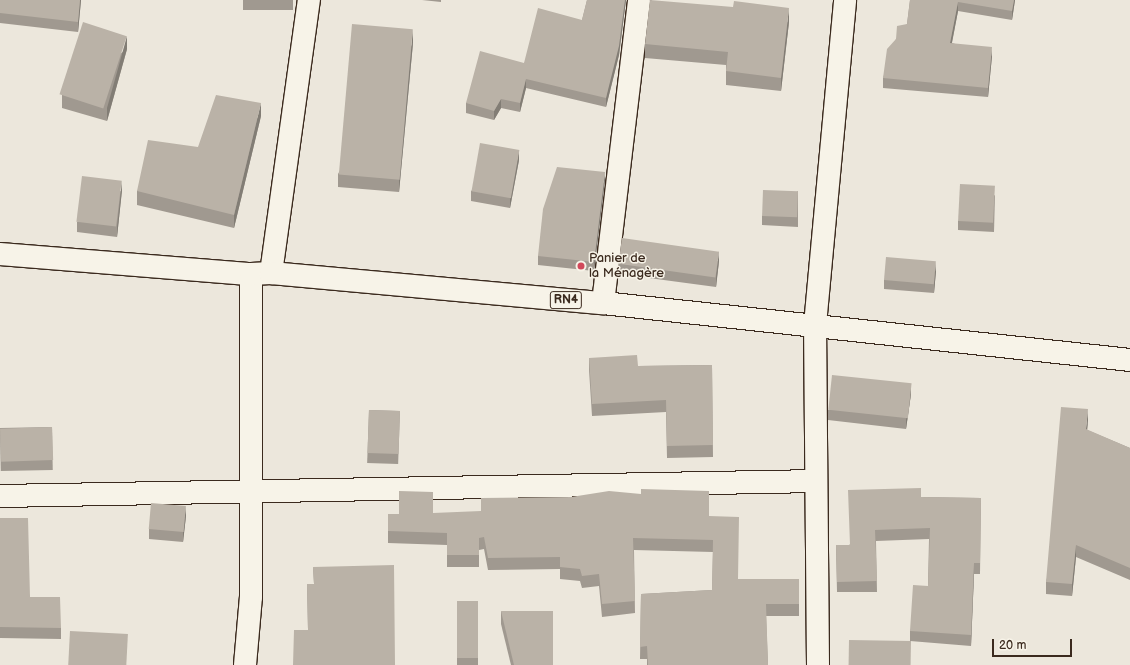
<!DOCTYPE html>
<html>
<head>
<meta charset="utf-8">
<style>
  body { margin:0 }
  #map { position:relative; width:1130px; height:665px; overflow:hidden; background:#ece7dc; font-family:"Balsamiq Sans",sans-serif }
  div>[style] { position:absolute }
  .roads { filter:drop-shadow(1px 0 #3b2a1e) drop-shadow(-1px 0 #3b2a1e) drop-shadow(0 1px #3b2a1e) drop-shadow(0 -1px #3b2a1e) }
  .minor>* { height:22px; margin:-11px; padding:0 11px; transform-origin:11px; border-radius:11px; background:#f7f3e8 }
  .highway>* { height:22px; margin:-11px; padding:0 11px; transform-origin:11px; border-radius:11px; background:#f7f3e8 }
  .wall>* { inset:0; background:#a09990; transform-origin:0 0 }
  .shaded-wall>* { inset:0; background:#827d75 }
  .building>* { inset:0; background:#bab2a7; transform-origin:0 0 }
  .dots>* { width:11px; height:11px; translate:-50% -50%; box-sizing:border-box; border:2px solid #f7f3e8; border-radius:50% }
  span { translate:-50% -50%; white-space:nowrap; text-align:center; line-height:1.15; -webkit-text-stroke:3px #f7f3e8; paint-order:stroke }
  .shield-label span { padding:1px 3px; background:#f7f3e8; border:1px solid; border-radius:3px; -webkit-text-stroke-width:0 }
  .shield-label { font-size:12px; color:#3b2a1e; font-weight:700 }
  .poi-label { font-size:13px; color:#3b2a1e }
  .left { translate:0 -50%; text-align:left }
  .scale { position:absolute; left:992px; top:639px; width:80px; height:18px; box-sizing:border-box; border:2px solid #3b2a1e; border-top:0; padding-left:5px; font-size:12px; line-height:14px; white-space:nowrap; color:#3b2a1e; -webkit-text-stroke:3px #f7f3e8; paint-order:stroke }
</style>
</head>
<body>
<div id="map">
  <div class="roads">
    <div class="minor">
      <i style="left:271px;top:273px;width:276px;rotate:-82.1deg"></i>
      <i style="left:603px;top:303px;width:305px;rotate:-83.2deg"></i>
      <i style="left:0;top:496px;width:816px;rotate:-1.05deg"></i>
      <i style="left:245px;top:665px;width:68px;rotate:-85deg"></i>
      <i style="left:251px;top:597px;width:323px;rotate:-90deg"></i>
      <i style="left:818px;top:665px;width:340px;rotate:-90.5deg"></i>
      <i style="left:815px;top:325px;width:326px;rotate:-84.7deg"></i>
    </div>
    <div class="highway">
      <i style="left:0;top:254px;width:252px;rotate:4.6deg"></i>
      <i style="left:251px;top:274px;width:20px;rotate:-3deg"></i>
      <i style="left:271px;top:273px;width:333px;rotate:5.2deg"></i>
      <i style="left:603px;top:303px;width:530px;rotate:6.17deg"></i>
    </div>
  </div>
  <div class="wall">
    <i style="clip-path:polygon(0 0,81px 0,78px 32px,0 23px)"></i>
    <i style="left:243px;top:0;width:50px;height:10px"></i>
    <i style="clip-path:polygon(422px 0,441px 0,441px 2px)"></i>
    <i style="clip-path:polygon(587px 0,626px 0,619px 55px,606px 107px,526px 88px,520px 112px,501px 108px,494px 120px,466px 113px,466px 103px,524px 63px,582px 20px)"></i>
    <i style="clip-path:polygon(910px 0,1015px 0,1012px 20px,958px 11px,952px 43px,992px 56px,988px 97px,883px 88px,883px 78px,896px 39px,907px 24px)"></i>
    <i style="clip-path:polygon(789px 22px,781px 91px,726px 85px,726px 65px,645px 58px,645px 44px)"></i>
    <i style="clip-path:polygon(413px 43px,399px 192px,338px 187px,338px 174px)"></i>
    <i style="clip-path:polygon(127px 49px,107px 121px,62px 108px,62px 95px)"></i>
    <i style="clip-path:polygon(261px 116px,234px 228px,137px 205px,137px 191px,198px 147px)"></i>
    <i style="clip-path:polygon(519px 160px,510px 208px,471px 201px,471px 191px)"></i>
    <i style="clip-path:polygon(605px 181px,594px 271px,538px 265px,538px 256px)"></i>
    <i style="clip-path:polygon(122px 190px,117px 237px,77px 232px,77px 222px)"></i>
    <i style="clip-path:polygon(798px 191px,798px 227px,762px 225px,762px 216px)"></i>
    <i style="clip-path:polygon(995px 195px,994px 232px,958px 230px,958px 221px)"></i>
    <i style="clip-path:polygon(719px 261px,716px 287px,619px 274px,619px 264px)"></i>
    <i style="clip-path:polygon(936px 271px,934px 293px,884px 289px,884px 280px)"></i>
    <i style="clip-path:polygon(589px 358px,638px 366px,712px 365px,713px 457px,667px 458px,666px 412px,592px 416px,589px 370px)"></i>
    <i style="clip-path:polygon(911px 394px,906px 429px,828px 420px,828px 410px)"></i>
    <i style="left:369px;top:410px;width:31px;height:53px;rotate:2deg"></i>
    <i style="clip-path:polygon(1088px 421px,1087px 430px,1130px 448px,1130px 580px,1076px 557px,1072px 596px,1046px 594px,1046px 582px)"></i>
    <i style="left:52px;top:427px;width:43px;height:52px;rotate:89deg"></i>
    <i style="clip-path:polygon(921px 497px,981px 498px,980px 574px,974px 574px,971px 646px,910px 641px,910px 631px,928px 586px,929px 539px,876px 541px,877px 592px,837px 592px,836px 545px,849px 545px)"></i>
    <i style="clip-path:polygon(388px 514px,709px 516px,738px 579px,799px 579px,799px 616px,766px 616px,768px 665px,647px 665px,647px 659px,640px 659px,641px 594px,712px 590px,713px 552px,634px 550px,635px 613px,602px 617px,599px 586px,582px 588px,580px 581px,560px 579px,560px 569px,488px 570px,484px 549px,479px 550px,479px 567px,447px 567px,447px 545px,388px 543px)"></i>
    <i style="clip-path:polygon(186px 516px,183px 542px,149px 539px,149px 529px)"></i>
    <i style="clip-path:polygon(0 518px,30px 597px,61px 628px,61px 639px,0 638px)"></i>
    <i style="clip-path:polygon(313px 567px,395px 665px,308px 630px,307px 584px,314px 584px)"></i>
    <i style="left:457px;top:601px;width:21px;height:64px"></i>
    <i style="clip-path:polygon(501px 611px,553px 665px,511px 665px,501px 624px)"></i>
  </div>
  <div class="shaded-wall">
    <i style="clip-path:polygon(80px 0,81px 0,78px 32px,78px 22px)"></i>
    <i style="clip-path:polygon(625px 0,626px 0,619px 55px,606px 107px,606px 98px)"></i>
    <i style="clip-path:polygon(1014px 0,1015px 0,1012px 20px,1012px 11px)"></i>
    <i style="clip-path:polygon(958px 2px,958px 11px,950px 52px,950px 43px)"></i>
    <i style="clip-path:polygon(789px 8px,789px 22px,781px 91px,781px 78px)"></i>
    <i style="clip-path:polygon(413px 29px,413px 43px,399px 192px,399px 179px)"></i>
    <i style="clip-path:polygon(127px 36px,127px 49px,107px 121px,107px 108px)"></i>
    <i style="clip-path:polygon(992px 47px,992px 56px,988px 97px,988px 88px)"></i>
    <i style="clip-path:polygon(526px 79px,526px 88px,520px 112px,520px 103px)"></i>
    <i style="clip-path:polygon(501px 99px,501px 108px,494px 120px,494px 111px)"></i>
    <i style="clip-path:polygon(261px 103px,261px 116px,234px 228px,234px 215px)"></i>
    <i style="clip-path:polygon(519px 150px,519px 160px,510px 208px,510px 198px)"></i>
    <i style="clip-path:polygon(605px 172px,605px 181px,594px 271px,594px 262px)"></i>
    <i style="clip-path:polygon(122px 181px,122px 190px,117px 237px,117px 227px)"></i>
    <i style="clip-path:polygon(719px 251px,719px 261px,716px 287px,716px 277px)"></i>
    <i style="clip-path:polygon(936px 261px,936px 271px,934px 293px,934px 284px)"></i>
    <i style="clip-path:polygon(911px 384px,911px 394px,906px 429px,906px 420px)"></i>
    <i style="clip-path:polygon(1088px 409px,1088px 421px,1086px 441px,1086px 429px)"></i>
    <i style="clip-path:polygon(186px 506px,186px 516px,183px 542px,183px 532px)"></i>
    <i style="clip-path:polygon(1076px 545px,1076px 557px,1072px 596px,1072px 584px)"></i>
    <i style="clip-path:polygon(974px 563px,974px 574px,971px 646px,971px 635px)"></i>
  </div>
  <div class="building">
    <i style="clip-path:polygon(0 0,80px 0,78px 22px,0 13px)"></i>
    <i style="clip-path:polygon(587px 0,625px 0,619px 46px,606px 98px,526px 79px,520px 103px,501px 99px,494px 111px,466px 103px,480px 51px,524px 63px,538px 8px,582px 20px)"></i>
    <i style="clip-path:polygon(650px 0,733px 7px,734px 1px,789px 8px,781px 78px,726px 71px,728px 52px,645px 44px)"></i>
    <i style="clip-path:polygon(910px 0,1014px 0,1012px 11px,958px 2px,950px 43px,992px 47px,988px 88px,883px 78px,887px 49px,896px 39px,897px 26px,907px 24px)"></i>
    <i style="left:83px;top:22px;width:46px;height:76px;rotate:18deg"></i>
    <i style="left:352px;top:24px;width:61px;height:151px;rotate:5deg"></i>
    <i style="clip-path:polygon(216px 95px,261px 103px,234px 215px,137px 191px,148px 140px,198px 147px)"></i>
    <i style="left:480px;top:143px;width:40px;height:49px;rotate:10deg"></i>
    <i style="clip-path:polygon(557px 167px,605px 172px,594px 262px,538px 256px,543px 209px)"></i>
    <i style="left:82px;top:176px;width:40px;height:46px;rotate:7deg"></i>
    <i style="left:960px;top:184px;width:35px;height:37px;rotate:3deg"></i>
    <i style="left:763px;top:190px;width:35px;height:26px;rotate:2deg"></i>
    <i style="left:622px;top:238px;width:98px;height:26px;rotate:8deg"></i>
    <i style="left:886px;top:257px;width:50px;height:23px;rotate:5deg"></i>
    <i style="clip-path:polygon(637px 355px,638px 366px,712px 365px,713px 445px,667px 446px,666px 400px,592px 404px,589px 358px)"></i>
    <i style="left:832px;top:375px;width:80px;height:35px;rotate:6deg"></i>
    <i style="clip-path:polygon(1061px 407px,1088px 409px,1086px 429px,1130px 448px,1130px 568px,1076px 545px,1072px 584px,1046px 582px)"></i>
    <i style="left:369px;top:410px;width:31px;height:43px;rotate:2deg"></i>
    <i style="left:52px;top:427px;width:33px;height:52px;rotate:88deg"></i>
    <i style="clip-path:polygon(921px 488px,921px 497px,981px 498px,980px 563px,974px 563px,971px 635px,910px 631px,913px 585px,928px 586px,930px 528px,875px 530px,877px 581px,837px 582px,836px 545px,850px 545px,848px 490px)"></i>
    <i style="clip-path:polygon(641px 489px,709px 491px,709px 516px,739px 517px,738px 579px,799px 579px,799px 604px,766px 604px,768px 665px,648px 665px,647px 646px,640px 647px,641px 594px,712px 590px,713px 540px,633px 538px,635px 601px,602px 604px,599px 574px,582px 576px,580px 569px,560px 567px,560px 557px,488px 558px,484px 537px,479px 538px,479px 555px,447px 555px,447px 533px,388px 531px,388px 514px,399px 514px,399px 491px,433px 492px,433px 513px,481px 511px,481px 498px,571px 497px,609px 491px,641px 494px)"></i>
    <i style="left:151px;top:503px;width:35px;height:26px;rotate:5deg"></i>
    <i style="clip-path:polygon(0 518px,28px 518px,30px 597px,60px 597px,61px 628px,0 627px)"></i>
    <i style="clip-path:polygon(394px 565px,395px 665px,293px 665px,294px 630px,308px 630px,307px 584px,314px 584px,313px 567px)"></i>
    <i style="left:457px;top:601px;width:21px;height:57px"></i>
    <i style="clip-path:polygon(501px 611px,553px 611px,553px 665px,514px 665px)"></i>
    <i style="left:70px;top:631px;width:58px;height:34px;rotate:3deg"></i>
    <i style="left:849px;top:640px;width:62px;height:25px;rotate:1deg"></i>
  </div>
  <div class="dots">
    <i style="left:581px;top:266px;background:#d1495b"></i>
  </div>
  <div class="shield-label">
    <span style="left:566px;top:300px">RN4</span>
  </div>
  <div class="poi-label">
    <span class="left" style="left:589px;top:266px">Panier de<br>la Ménagère</span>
  </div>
  <div class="scale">20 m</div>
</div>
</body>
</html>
